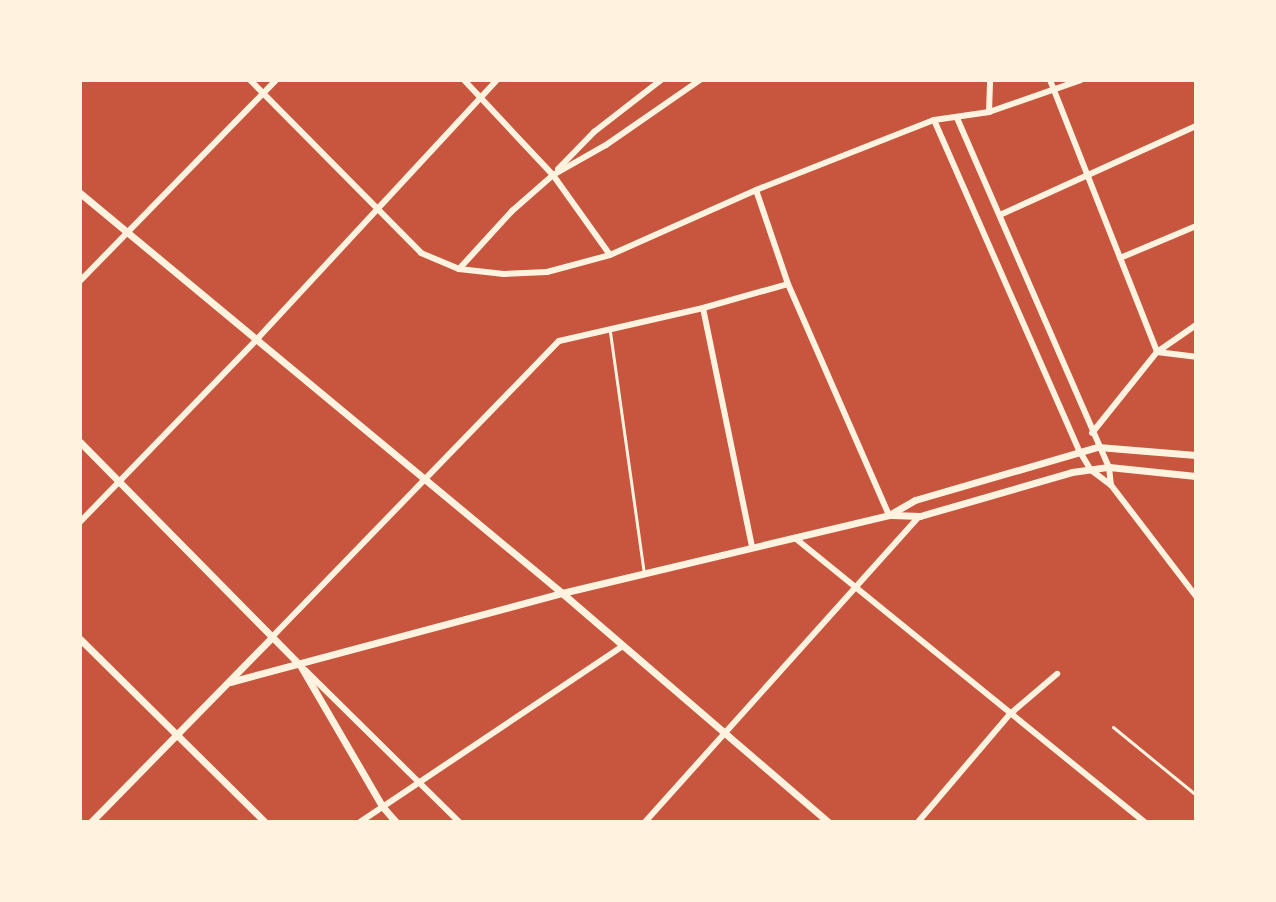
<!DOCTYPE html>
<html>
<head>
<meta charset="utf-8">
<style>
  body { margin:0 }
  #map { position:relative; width:1276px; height:902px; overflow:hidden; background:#c8553d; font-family:Overpass,sans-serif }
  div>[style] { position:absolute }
  .service>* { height:3px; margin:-1.5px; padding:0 1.5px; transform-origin:1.5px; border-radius:1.5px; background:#fff3e0 }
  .minor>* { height:6px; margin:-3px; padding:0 3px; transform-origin:3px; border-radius:3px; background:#fff3e0 }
  .tertiary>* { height:7px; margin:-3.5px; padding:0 3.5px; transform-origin:3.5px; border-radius:3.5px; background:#fff3e0 }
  span { translate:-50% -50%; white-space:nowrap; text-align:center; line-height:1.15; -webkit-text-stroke:8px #fff3e0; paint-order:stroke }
  .frame { position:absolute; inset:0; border:82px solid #fff3e0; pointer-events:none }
</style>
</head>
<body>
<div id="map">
  <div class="service">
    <i style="left:610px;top:332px;width:243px;rotate:82deg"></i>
    <i style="left:1113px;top:727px;width:107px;rotate:39.3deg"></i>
  </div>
  <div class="minor">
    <i style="left:250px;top:80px;width:243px;rotate:45.3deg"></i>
    <i style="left:421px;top:253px;width:41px;rotate:22.8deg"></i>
    <i style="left:459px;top:269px;width:45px;rotate:6.3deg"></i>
    <i style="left:504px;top:274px;width:43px;rotate:-2.7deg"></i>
    <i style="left:547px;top:272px;width:65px;rotate:-15.1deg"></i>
    <i style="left:610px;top:255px;width:160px;rotate:-24deg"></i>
    <i style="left:756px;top:190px;width:191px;rotate:-21.5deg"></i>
    <i style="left:934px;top:120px;width:56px;rotate:-8.3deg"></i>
    <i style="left:989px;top:112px;width:97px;rotate:-19.2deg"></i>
    <i style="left:464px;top:80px;width:130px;rotate:46.9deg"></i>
    <i style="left:553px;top:175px;width:98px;rotate:54.5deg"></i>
    <i style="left:1050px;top:80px;width:292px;rotate:68.5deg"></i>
    <i style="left:989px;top:112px;width:32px;rotate:-88deg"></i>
    <i style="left:957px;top:118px;width:381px;rotate:66.5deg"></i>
    <i style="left:1109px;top:467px;width:18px;rotate:84deg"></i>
    <i style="left:934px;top:120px;width:363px;rotate:66.3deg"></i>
    <i style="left:1080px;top:452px;width:21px;rotate:59deg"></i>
    <i style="left:1091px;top:470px;width:25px;rotate:37deg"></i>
    <i style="left:1111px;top:485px;width:140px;rotate:52.6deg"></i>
    <i style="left:558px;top:169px;width:52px;rotate:-45.8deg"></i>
    <i style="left:594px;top:132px;width:85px;rotate:-37.8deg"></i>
    <i style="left:756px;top:190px;width:99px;rotate:71.2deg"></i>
    <i style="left:788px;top:284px;width:252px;rotate:66.4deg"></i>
    <i style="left:1002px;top:214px;width:213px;rotate:-24.4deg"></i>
    <i style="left:1120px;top:258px;width:82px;rotate:-22.8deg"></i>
    <i style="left:459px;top:269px;width:79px;rotate:-47.6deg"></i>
    <i style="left:512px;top:211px;width:55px;rotate:-41.3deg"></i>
    <i style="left:553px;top:175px;width:61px;rotate:-29.5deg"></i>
    <i style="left:606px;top:145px;width:114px;rotate:-34.7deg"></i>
    <i style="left:80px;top:281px;width:281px;rotate:-45.7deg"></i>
    <i style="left:703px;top:308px;width:244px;rotate:78.4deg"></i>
    <i style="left:1157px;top:352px;width:39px;rotate:7deg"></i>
    <i style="left:1092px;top:433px;width:104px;rotate:-51.3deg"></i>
    <i style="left:1157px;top:352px;width:47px;rotate:-34.7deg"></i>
    <i style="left:80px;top:522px;width:256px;rotate:-45.9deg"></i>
    <i style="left:258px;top:338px;width:352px;rotate:-47.2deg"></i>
    <i style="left:795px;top:538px;width:451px;rotate:39.1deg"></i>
    <i style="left:272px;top:637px;width:412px;rotate:-45.9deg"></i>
    <i style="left:559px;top:341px;width:148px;rotate:-12.9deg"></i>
    <i style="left:703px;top:308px;width:88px;rotate:-15.8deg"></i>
    <i style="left:305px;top:670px;width:216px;rotate:44.6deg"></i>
    <i style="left:360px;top:822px;width:314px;rotate:-33.8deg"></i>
    <i style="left:645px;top:822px;width:411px;rotate:-48.1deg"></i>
    <i style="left:918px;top:822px;width:142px;rotate:-49.6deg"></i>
    <i style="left:1010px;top:714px;width:62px;rotate:-40.4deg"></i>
  </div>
  <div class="tertiary">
    <i style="left:80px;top:193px;width:626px;rotate:39.69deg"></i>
    <i style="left:562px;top:593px;width:351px;rotate:40.7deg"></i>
    <i style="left:80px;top:442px;width:313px;rotate:45.4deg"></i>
    <i style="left:300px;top:665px;width:163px;rotate:59.8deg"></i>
    <i style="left:382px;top:806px;width:21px;rotate:49deg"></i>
    <i style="left:892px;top:515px;width:28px;rotate:2deg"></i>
    <i style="left:920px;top:516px;width:158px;rotate:-16.1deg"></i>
    <i style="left:1072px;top:472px;width:37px;rotate:-8deg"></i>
    <i style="left:1109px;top:467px;width:87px;rotate:5.9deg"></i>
    <i style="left:80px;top:639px;width:260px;rotate:44.7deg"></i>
    <i style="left:230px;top:682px;width:344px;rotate:-15deg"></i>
    <i style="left:562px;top:593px;width:336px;rotate:-13.4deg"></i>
    <i style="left:889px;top:515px;width:30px;rotate:-30deg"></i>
    <i style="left:915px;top:500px;width:191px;rotate:-16.2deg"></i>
    <i style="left:1098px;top:447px;width:98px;rotate:4.7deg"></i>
    <i style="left:91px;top:822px;width:259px;rotate:-45.6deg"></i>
  </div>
  <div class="frame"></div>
</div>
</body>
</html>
